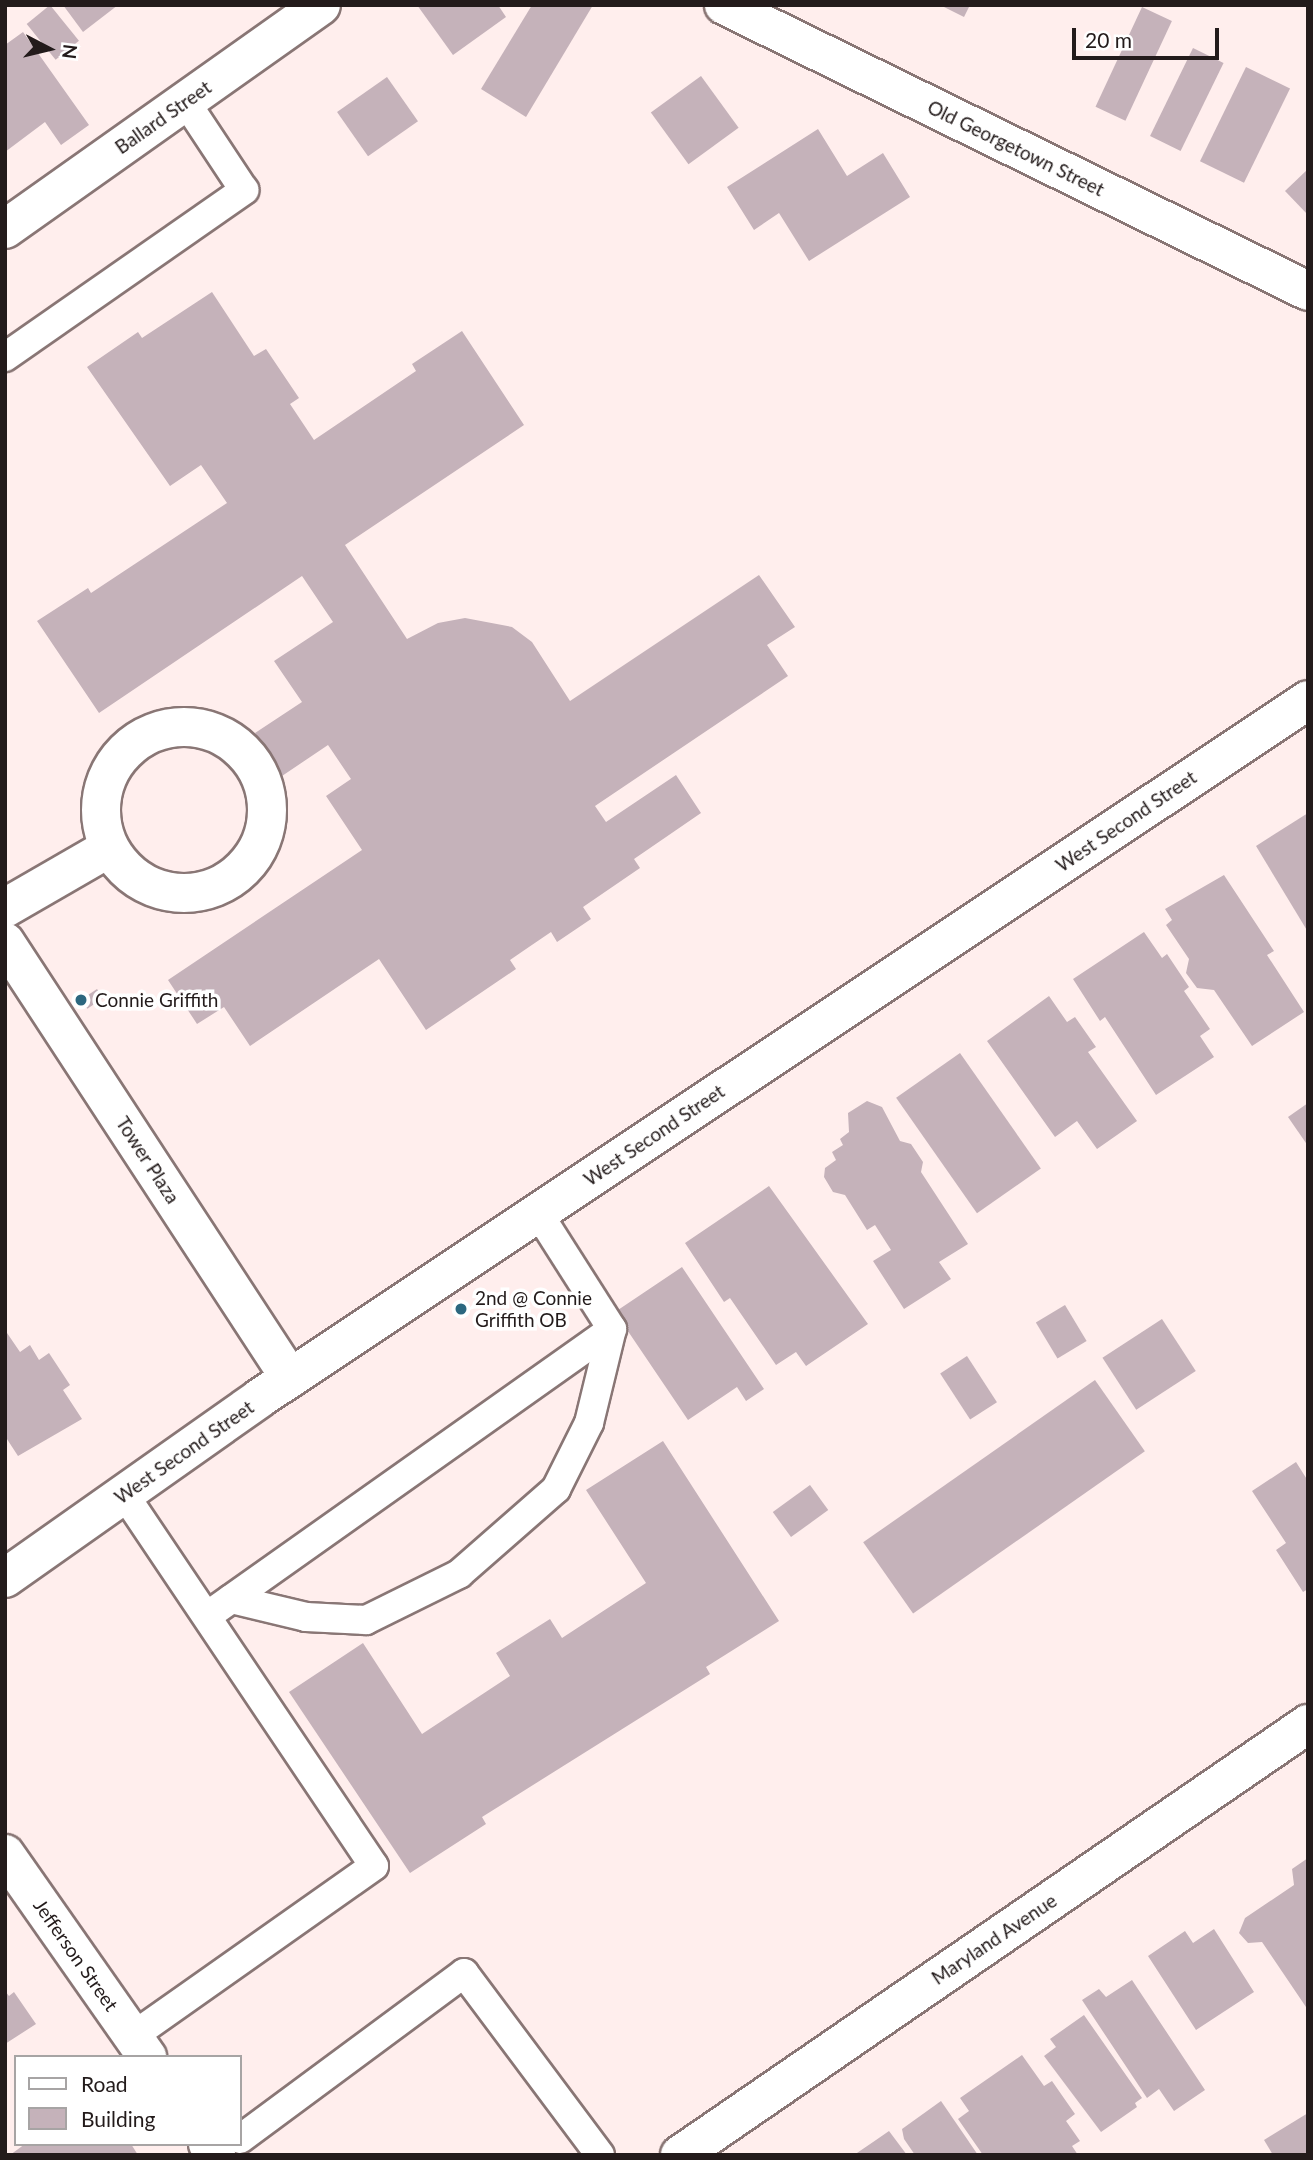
<!DOCTYPE html>
<html>
<head>
<meta charset="utf-8">
<style>
  body { margin:0 }
  #map { position:relative; width:1313px; height:2160px; overflow:hidden; background:#ffeeed; font-family:Lato,sans-serif }
  div>[style] { position:absolute }
  .building>* { inset:0; background:#c5b2ba; transform-origin:0 0 }
  .roads { filter:drop-shadow(2px 0 #897675) drop-shadow(-2px 0 #897675) drop-shadow(0 2px #897675) drop-shadow(0 -2px #897675) }
  .service>* { height:28px; margin:-14px; padding:0 14px; transform-origin:14px; border-radius:14px; background:#fff }
  .minor>* { height:38px; margin:-19px; padding:0 19px; transform-origin:19px; border-radius:19px; background:#fff }
  .minor>.ring { margin:-19px; padding:0; box-sizing:content-box; background:none; border:38px solid #fff; border-radius:50% }
  .tertiary>* { height:38px; margin:-19px; padding:0 19px; transform-origin:19px; border-radius:19px; background:#fff }
  .secondary>* { height:38px; margin:-19px; padding:0 19px; transform-origin:19px; border-radius:19px; background:#fff }
  .dots>* { width:19px; height:19px; translate:-50% -50%; box-sizing:border-box; border:4px solid #fff; border-radius:50% }
  span { translate:-50% -50%; white-space:nowrap; text-align:center; line-height:1.15; -webkit-text-stroke:7px #fff; paint-order:stroke }
  .street-label { font-size:19px; color:#231b1b }
  .poi-label { font-size:19px; color:#231b1b }
  .left { translate:0 -50%; text-align:left }
  .frame { position:absolute; inset:0; border:7px solid #231b1b; pointer-events:none }
  .legend { position:absolute; left:14px; top:2055px; width:228px; height:91px; box-sizing:border-box; background:#fff; border:2px solid #a7a4a4; margin:0; padding:9px 12px; list-style:none; font-size:21px; color:#231b1b }
  .legend li { display:flex; align-items:center; gap:14px; height:35px }
  .legend b { width:35px; border:2px solid #a7a4a4 }
  .north { position:absolute; left:14px; top:14px; width:70px; height:70px; -webkit-text-stroke:5px #fff; paint-order:stroke; rotate:97deg; font-size:19px; font-weight:700; line-height:28px; text-align:center; color:#231b1b }
  .north::after { content:''; display:block; margin:auto; width:24px; height:32px; background:#231b1b; clip-path:polygon(50% 0,100% 100%,50% 72%,0 100%) }
  .scale { position:absolute; left:1072px; top:28px; width:147px; height:32px; box-sizing:border-box; border:4px solid #231b1b; border-top:0; padding-left:9px; font-size:21px; line-height:24px; white-space:nowrap; color:#231b1b; -webkit-text-stroke:5px #fff; paint-order:stroke }
</style>
</head>
<body>
<div id="map">
  <div class="building">
    <i style="left:50px;top:5px;width:46px;height:30px;rotate:51deg"></i>
    <i style="clip-path:polygon(63px 5px,118px 5px,83px 32px)"></i>
    <i style="clip-path:polygon(417px 5px,498px 5px,506px 17px,453px 55px)"></i>
    <i style="clip-path:polygon(532px 5px,593px 5px,526px 117px,481px 89px)"></i>
    <i style="clip-path:polygon(940px 5px,970px 5px,964px 17px)"></i>
    <i style="left:1142px;top:7px;width:33px;height:110px;rotate:25deg"></i>
    <i style="clip-path:polygon(23px 32px,89px 125px,61px 145px,45px 122px,5px 152px,5px 45px)"></i>
    <i style="left:1193px;top:48px;width:34px;height:98px;rotate:26deg"></i>
    <i style="left:1246px;top:67px;width:49px;height:105px;rotate:26deg"></i>
    <i style="left:701px;top:76px;width:64px;height:62px;rotate:54deg"></i>
    <i style="left:387px;top:77px;width:54px;height:61px;rotate:55deg"></i>
    <i style="clip-path:polygon(818px 129px,847px 176px,883px 153px,910px 197px,809px 261px,779px 213px,754px 230px,727px 187px)"></i>
    <i style="clip-path:polygon(1308px 169px,1308px 215px,1285px 191px)"></i>
    <i style="clip-path:polygon(212px 292px,254px 356px,266px 349px,299px 398px,290px 404px,314px 440px,416px 371px,412px 364px,462px 331px,524px 425px,345px 545px,407px 639px,438px 623px,465px 618px,512px 627px,532px 642px,570px 701px,759px 575px,795px 627px,767px 645px,788px 676px,595px 806px,606px 822px,676px 775px,701px 813px,634px 859px,640px 868px,583px 907px,591px 919px,557px 942px,551px 932px,526px 949px,510px 960px,516px 969px,426px 1030px,379px 959px,250px 1046px,224px 1007px,197px 1024px,168px 980px,362px 850px,326px 796px,351px 779px,328px 745px,282px 776px,255px 733px,302px 702px,274px 661px,333px 622px,302px 576px,99px 713px,37px 621px,88px 588px,91px 593px,227px 503px,201px 465px,170px 486px,87px 367px,138px 332px,142px 338px)"></i>
    <i style="clip-path:polygon(1308px 813px,1308px 932px,1256px 846px)"></i>
    <i style="clip-path:polygon(1224px 875px,1274px 951px,1267px 955px,1304px 1012px,1252px 1046px,1214px 990px,1197px 988px,1186px 973px,1189px 959px,1166px 925px,1172px 920px,1165px 909px)"></i>
    <i style="clip-path:polygon(1144px 932px,1162px 958px,1167px 954px,1189px 987px,1184px 991px,1210px 1029px,1200px 1036px,1214px 1057px,1156px 1095px,1105px 1017px,1100px 1021px,1073px 979px)"></i>
    <i style="left:97px;top:989px;width:11px;height:19px;rotate:56deg"></i>
    <i style="clip-path:polygon(1049px 996px,1067px 1022px,1075px 1017px,1096px 1047px,1088px 1052px,1137px 1121px,1097px 1149px,1077px 1121px,1055px 1137px,987px 1041px)"></i>
    <i style="left:960px;top:1053px;width:141px;height:78px;rotate:55deg"></i>
    <i style="clip-path:polygon(867px 1101px,882px 1107px,900px 1141px,911px 1144px,923px 1162px,921px 1172px,968px 1244px,939px 1262px,951px 1279px,904px 1309px,873px 1261px,891px 1250px,875px 1225px,867px 1230px,845px 1195px,833px 1192px,824px 1177px,825px 1168px,836px 1160px,832px 1152px,843px 1145px,840px 1139px,849px 1132px,848px 1113px)"></i>
    <i style="clip-path:polygon(1308px 1103px,1308px 1146px,1288px 1117px)"></i>
    <i style="clip-path:polygon(769px 1186px,868px 1324px,806px 1366px,796px 1352px,776px 1365px,730px 1298px,724px 1302px,685px 1243px)"></i>
    <i style="clip-path:polygon(682px 1267px,764px 1389px,746px 1401px,737px 1387px,688px 1420px,615px 1312px)"></i>
    <i style="left:1065px;top:1305px;width:42px;height:34px;rotate:59deg"></i>
    <i style="left:1162px;top:1319px;width:62px;height:71px;rotate:57deg"></i>
    <i style="clip-path:polygon(5px 1330px,20px 1352px,30px 1345px,39px 1360px,49px 1353px,70px 1385px,63px 1390px,82px 1419px,18px 1456px,5px 1436px)"></i>
    <i style="left:967px;top:1356px;width:55px;height:32px;rotate:57deg"></i>
    <i style="left:1095px;top:1380px;width:87px;height:283px;rotate:55deg"></i>
    <i style="clip-path:polygon(663px 1441px,779px 1621px,706px 1667px,710px 1674px,482px 1817px,486px 1824px,410px 1873px,289px 1692px,363px 1643px,422px 1734px,510px 1676px,496px 1653px,550px 1619px,562px 1638px,646px 1583px,586px 1490px)"></i>
    <i style="clip-path:polygon(1296px 1462px,1308px 1481px,1308px 1589px,1303px 1592px,1276px 1550px,1286px 1543px,1252px 1491px)"></i>
    <i style="left:810px;top:1485px;width:31px;height:46px;rotate:54deg"></i>
    <i style="clip-path:polygon(1308px 1858px,1308px 2010px,1262px 1942px,1248px 1943px,1239px 1933px,1245px 1918px,1294px 1885px,1292px 1869px)"></i>
    <i style="clip-path:polygon(1214px 1929px,1254px 1992px,1196px 2030px,1148px 1956px,1185px 1931px,1193px 1943px)"></i>
    <i style="clip-path:polygon(1132px 1980px,1205px 2090px,1174px 2111px,1159px 2089px,1147px 2098px,1082px 2000px,1099px 1989px,1106px 1997px)"></i>
    <i style="clip-path:polygon(5px 1991px,9px 1996px,14px 1992px,36px 2024px,5px 2044px)"></i>
    <i style="clip-path:polygon(1084px 2015px,1142px 2098px,1135px 2103px,1137px 2107px,1101px 2132px,1044px 2056px,1056px 2047px,1050px 2039px)"></i>
    <i style="clip-path:polygon(1022px 2055px,1044px 2086px,1052px 2081px,1075px 2114px,1066px 2121px,1080px 2141px,1072px 2146px,1078px 2155px,983px 2155px,958px 2119px,969px 2111px,960px 2098px)"></i>
    <i style="clip-path:polygon(941px 2101px,978px 2155px,915px 2155px,904px 2139px,902px 2129px)"></i>
    <i style="clip-path:polygon(1308px 2113px,1308px 2155px,1273px 2155px,1264px 2140px)"></i>
    <i style="clip-path:polygon(889px 2131px,907px 2155px,854px 2155px,876px 2140px)"></i>
    <i style="clip-path:polygon(25px 2144px,131px 2144px,138px 2155px,10px 2155px)"></i>
  </div>
  <div class="roads">
    <div class="service">
      <i style="left:5px;top:357px;width:292px;rotate:-34.9deg"></i>
      <i style="left:244px;top:190px;width:107px;rotate:-123.5deg"></i>
      <i style="left:124px;top:1494px;width:448px;rotate:56.1deg"></i>
      <i style="left:374px;top:1866px;width:295px;rotate:144.8deg"></i>
      <i style="left:231px;top:1599px;width:77px;rotate:13.5deg"></i>
      <i style="left:306px;top:1617px;width:60px;rotate:2.9deg"></i>
      <i style="left:366px;top:1620px;width:104px;rotate:-26.3deg"></i>
      <i style="left:459px;top:1574px;width:129px;rotate:-41.2deg"></i>
      <i style="left:556px;top:1489px;width:74px;rotate:-63.4deg"></i>
      <i style="left:589px;top:1423px;width:97px;rotate:-76.3deg"></i>
      <i style="left:207px;top:1616px;width:496px;rotate:-35.3deg"></i>
      <i style="left:612px;top:1329px;width:138px;rotate:-122.5deg"></i>
      <i style="left:240px;top:2139px;width:279px;rotate:-36.5deg"></i>
      <i style="left:464px;top:1973px;width:227px;rotate:53.2deg"></i>
    </div>
    <div class="minor">
      <i style="left:724px;top:5px;width:650px;rotate:26.09deg"></i>
      <i style="left:5px;top:229px;width:387px;rotate:-35.3deg"></i>
      <i class="ring" style="left:101px;top:727px;width:128px;height:128px"></i>
      <i style="left:5px;top:908px;width:120px;rotate:-30deg"></i>
      <i style="left:5px;top:942px;width:521px;rotate:56.83deg"></i>
      <i style="left:680px;top:2155px;width:762px;rotate:-34.46deg"></i>
    </div>
    <div class="tertiary">
      <i style="left:5px;top:1578px;width:312px;rotate:-35.2deg"></i>
      <i style="left:260px;top:1398px;width:1259px;rotate:-33.66deg"></i>
    </div>
    <div class="secondary">
      <i style="left:5px;top:1854px;width:248px;rotate:55deg"></i>
      <i style="left:208px;top:2144px;width:14px;rotate:54deg"></i>
    </div>
  </div>
  <div class="dots">
    <i style="left:81px;top:1000px;background:#2c677f"></i>
    <i style="left:461px;top:1309px;background:#2c677f"></i>
  </div>
  <div class="street-label">
    <span style="left:163px;top:117px;rotate:-35deg">Ballard Street</span>
    <span style="left:1016px;top:148px;rotate:26deg">Old Georgetown Street</span>
    <span style="left:1126px;top:821px;rotate:-34deg">West Second Street</span>
    <span style="left:654px;top:1135px;rotate:-34deg">West Second Street</span>
    <span style="left:148px;top:1160px;rotate:57deg">Tower Plaza</span>
    <span style="left:184px;top:1452px;rotate:-35deg">West Second Street</span>
    <span style="left:994px;top:1939px;rotate:-34deg">Maryland Avenue</span>
    <span style="left:76px;top:1955px;rotate:55deg">Jefferson Street</span>
  </div>
  <div class="poi-label">
    <span class="left" style="left:95px;top:1000px">Connie Griffith</span>
    <span class="left" style="left:475px;top:1309px">2nd @ Connie<br>Griffith OB</span>
  </div>
  <div class="frame"></div>
  <ul class="legend">
  <li><b style="height:9px;background:#fff"></b>Road</li>
  <li><b style="height:19px;background:#c5b2ba"></b>Building</li>
  </ul>
  <div class="north">N</div>
  <div class="scale">20 m</div>
</div>
</body>
</html>
